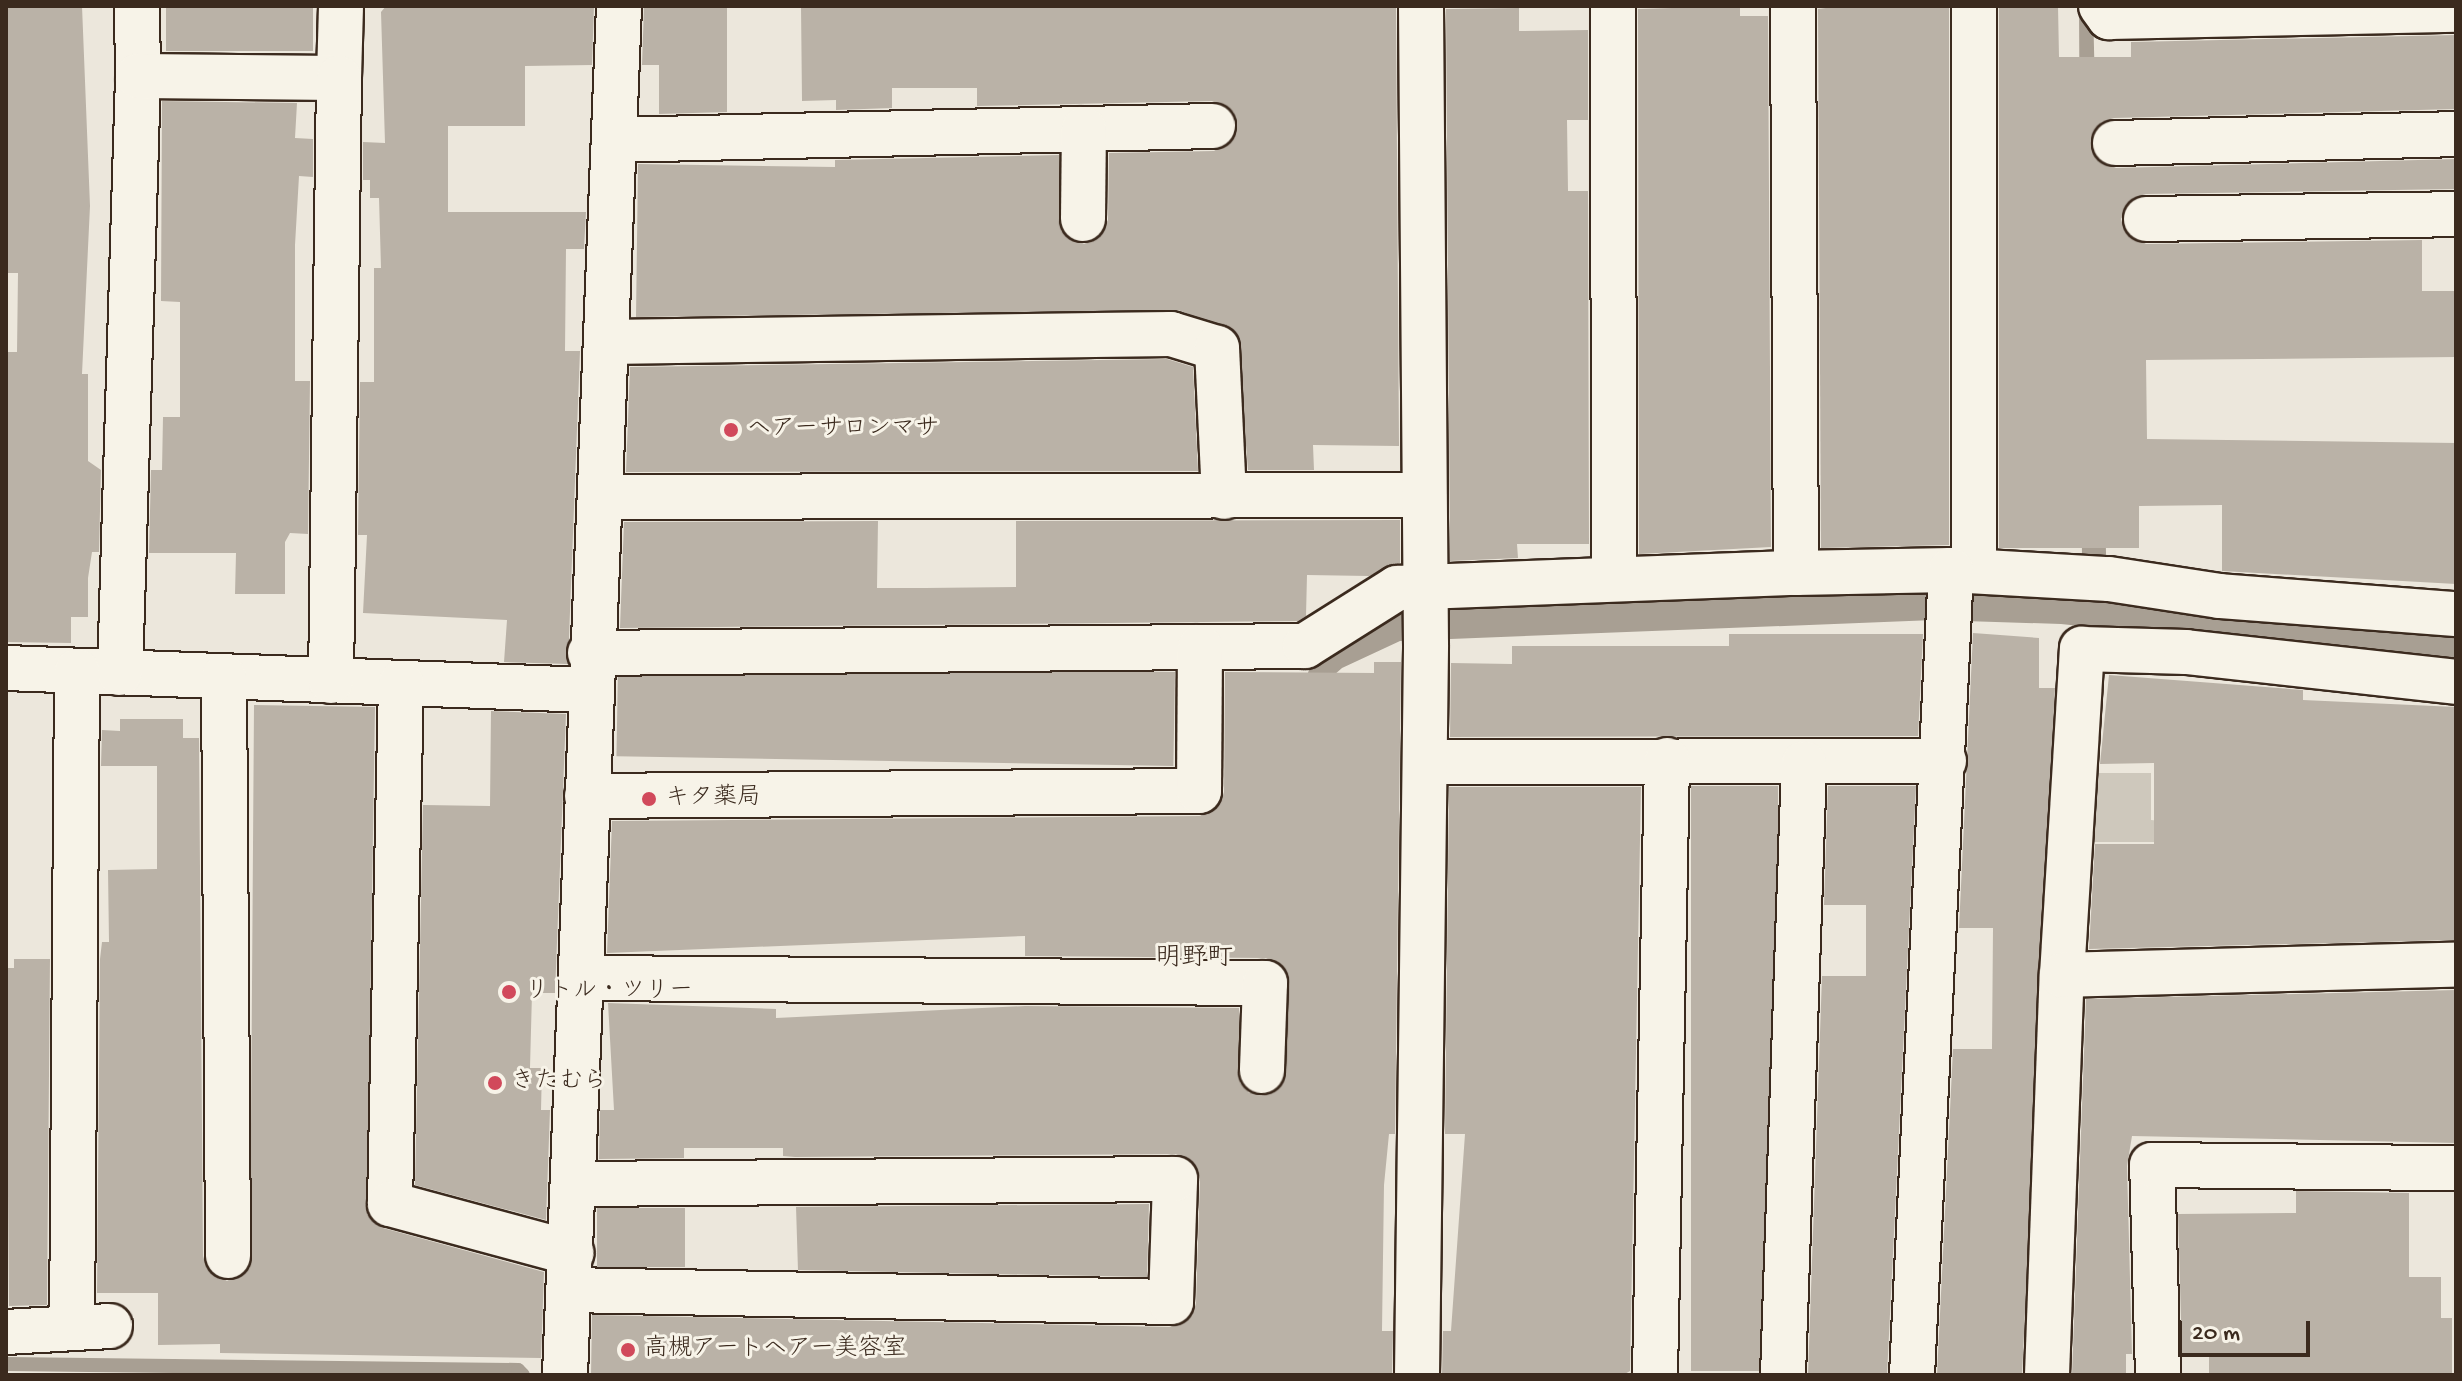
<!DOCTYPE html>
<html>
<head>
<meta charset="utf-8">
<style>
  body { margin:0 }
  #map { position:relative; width:2462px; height:1381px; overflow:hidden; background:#ece7dc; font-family:"Gochi Hand","Klee One",sans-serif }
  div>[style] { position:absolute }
  .green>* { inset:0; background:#cec8bc }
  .water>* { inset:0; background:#a89f93 }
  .stream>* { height:14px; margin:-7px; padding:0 7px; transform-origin:7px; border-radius:7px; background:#a89f93 }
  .building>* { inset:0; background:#bab2a7; transform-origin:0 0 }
  .roads { filter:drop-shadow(2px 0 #3b2a1e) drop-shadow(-2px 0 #3b2a1e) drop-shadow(0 2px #3b2a1e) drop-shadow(0 -2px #3b2a1e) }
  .minor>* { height:44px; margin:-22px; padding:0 22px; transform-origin:22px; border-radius:22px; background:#f7f3e8 }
  .dots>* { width:22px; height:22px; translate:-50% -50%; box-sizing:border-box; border:4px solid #f7f3e8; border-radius:50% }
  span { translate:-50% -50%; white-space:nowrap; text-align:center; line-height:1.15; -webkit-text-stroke:6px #f7f3e8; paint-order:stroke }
  .poi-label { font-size:24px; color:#3b2a1e }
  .left { translate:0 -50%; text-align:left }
  .neighbourhood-label { font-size:26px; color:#3b2a1e }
  .frame { position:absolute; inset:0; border:8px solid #3b2a1e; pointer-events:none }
  .scale { position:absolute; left:2178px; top:1321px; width:132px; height:36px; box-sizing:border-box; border:4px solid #3b2a1e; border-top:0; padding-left:10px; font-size:24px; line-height:28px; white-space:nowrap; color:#3b2a1e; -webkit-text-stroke:6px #f7f3e8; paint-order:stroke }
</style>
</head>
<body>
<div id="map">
  <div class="green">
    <i style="clip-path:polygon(2090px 773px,2151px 773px,2151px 820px,2160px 821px,2160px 842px,2090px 842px)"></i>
  </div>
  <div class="water">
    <i style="clip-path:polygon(2079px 6px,2093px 6px,2107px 595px,2456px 625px,2456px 666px,2061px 624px,1934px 620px,1400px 641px,1342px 668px,1325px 683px,1268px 1375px,1294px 812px,1303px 686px,1312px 662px,1408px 610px,2082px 562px)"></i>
  </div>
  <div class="stream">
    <i style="left:6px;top:1364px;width:512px;rotate:0.67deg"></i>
    <i style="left:518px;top:1370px;width:7px;rotate:45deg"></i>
  </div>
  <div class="building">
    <i style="clip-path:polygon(6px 6px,82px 6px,90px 206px,82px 374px,88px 374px,88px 461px,101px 470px,99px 552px,92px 552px,88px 578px,88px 617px,71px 617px,71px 643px,6px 642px,6px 352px,17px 352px,18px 273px,6px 273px)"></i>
    <i style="left:166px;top:6px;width:147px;height:45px"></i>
    <i style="clip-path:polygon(386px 6px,594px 6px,592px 65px,525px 66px,525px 126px,448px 126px,448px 212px,586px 212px,584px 249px,566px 249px,565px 351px,580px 351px,568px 664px,504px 662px,507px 620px,363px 613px,367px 535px,358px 535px,360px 382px,374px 382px,374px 268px,381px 268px,379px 198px,370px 198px,370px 180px,363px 180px,363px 142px,385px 143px,381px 12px)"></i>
    <i style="clip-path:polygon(644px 6px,727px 6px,727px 112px,659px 114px,659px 65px,642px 65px)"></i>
    <i style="clip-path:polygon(801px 6px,1396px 6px,1399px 446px,1313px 445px,1314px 470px,1248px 470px,1237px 333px,1178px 310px,636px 317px,638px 164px,835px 167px,835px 160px,1059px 155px,1061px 231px,1084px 244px,1096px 240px,1108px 220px,1109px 153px,1214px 151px,1235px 137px,1234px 112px,1212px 101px,977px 106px,977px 88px,892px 88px,892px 108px,836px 110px,836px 100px,802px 101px)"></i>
    <i style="clip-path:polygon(1740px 6px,1740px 16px,1768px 16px,1771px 547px,1639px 554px,1638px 9px)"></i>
    <i style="clip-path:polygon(1841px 6px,1949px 6px,1949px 545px,1821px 548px,1818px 9px)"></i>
    <i style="clip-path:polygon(1999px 6px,2058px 6px,2059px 57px,2131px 57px,2131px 42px,2456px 35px,2456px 109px,2114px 118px,2101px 122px,2090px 143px,2094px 157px,2116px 168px,2456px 159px,2456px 189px,2146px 194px,2133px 198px,2121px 219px,2125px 232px,2146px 244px,2422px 240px,2422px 291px,2456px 291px,2456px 357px,2146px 360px,2147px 439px,2456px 443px,2456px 584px,2222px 571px,2222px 505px,2139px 506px,2139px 548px,1999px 548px)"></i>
    <i style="clip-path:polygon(1519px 8px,1519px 31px,1588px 30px,1588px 120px,1567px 120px,1568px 191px,1588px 191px,1589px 544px,1517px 544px,1518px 558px,1450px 561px,1446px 9px)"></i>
    <i style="clip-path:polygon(162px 101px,297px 103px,295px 138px,313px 139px,313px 177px,299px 176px,295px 245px,295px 381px,310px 381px,308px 534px,290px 533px,285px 542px,285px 594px,235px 594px,236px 553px,149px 553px,151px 470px,162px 470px,163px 417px,180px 417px,180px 302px,161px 301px)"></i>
    <i style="clip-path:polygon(1167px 359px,1193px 367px,1198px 471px,626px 472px,630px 367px)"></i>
    <i style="clip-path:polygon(1400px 520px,1400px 563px,1369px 576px,1307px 575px,1306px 616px,1298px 621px,620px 628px,624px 522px,878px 521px,877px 588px,925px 588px,1016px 587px,1016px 521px)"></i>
    <i style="clip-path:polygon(1973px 633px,2039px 638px,2039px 688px,2055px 688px,2022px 1375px,1937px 1375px,1953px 1049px,1992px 1049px,1993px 928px,1959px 928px)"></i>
    <i style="clip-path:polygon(1729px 634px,1923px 634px,1918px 736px,1450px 737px,1451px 663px,1512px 664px,1512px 646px,1729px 646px)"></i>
    <i style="clip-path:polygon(1374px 662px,1401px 662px,1395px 1134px,1389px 1134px,1384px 1185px,1382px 1331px,1393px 1331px,1392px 1375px,591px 1375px,592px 1315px,1170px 1327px,1192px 1316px,1196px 1303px,1200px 1179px,1196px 1166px,1176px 1154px,795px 1157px,783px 1156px,783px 1148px,684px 1148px,684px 1158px,599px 1159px,600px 1110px,614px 1110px,608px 1003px,776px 1009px,776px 1018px,1025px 1006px,1239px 1008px,1240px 1083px,1249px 1093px,1273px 1093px,1287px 1072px,1290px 983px,1286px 970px,1266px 958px,1025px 956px,1025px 936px,607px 953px,612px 821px,1200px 816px,1220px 804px,1224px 792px,1225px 672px,1374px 673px)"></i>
    <i style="left:1175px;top:672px;width:94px;height:557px;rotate:91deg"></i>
    <i style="clip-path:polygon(2109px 675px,2303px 690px,2303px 700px,2456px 707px,2456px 940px,2089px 949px,2095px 844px,2154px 844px,2154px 763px,2100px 764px)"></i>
    <i style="clip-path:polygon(254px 705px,375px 707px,367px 1214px,383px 1228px,544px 1272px,541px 1358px,220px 1353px,220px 1344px,158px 1345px,158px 1293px,97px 1293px,100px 959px,102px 942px,109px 942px,108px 870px,157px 869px,157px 766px,101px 766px,102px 730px,120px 731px,120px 719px,183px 719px,183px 738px,199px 738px,203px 1256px,207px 1269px,227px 1281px,250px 1268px)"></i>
    <i style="clip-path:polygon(491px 711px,566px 714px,555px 993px,532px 993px,530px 1068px,542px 1068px,541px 1110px,550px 1110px,546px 1220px,415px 1185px,423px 805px,490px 806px)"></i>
    <i style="left:1691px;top:786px;width:87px;height:585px"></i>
    <i style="clip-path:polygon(1828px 786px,1916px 786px,1887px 1375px,1808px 1375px,1822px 976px,1866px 976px,1866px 905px,1824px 905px)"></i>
    <i style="clip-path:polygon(1449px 787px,1641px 787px,1630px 1371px,1623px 1375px,1442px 1375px,1443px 1331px,1451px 1331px,1465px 1134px,1445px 1134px)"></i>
    <i style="clip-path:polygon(14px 959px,50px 959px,47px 1305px,9px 1306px,6px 968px,14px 968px)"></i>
    <i style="clip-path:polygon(2456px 990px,2456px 1143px,2132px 1136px,2127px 1166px,2132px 1354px,2126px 1354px,2126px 1375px,2072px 1375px,2086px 999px)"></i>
    <i style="clip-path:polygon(2296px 1191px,2409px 1193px,2409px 1277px,2441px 1277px,2441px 1318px,2452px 1318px,2452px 1375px,2209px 1375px,2209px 1353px,2182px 1354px,2178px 1214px,2296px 1213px)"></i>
    <i style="clip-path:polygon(1149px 1204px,1147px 1277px,798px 1270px,796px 1207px)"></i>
    <i style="left:685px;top:1208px;width:59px;height:88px;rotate:90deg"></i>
  </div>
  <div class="roads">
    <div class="minor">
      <i style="left:137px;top:6px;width:70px;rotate:89.2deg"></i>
      <i style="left:1613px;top:6px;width:572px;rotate:89.9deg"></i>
      <i style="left:1793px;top:6px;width:567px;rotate:89.7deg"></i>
      <i style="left:1974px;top:6px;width:565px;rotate:90deg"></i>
      <i style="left:2101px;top:6px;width:14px;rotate:54deg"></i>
      <i style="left:2109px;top:17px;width:347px;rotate:-1.2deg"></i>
      <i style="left:339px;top:78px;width:72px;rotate:-88.4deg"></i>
      <i style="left:614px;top:140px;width:599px;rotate:-1.34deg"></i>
      <i style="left:2115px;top:143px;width:341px;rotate:-1.5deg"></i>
      <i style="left:1083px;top:219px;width:90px;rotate:-89.4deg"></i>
      <i style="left:2146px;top:219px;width:310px;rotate:-0.9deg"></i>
      <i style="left:607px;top:342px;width:564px;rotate:-0.81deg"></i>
      <i style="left:1171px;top:334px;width:48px;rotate:16.9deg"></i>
      <i style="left:1217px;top:348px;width:149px;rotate:87.3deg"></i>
      <i style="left:600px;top:497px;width:821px;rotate:-0.14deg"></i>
      <i style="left:590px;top:653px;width:715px;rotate:-0.56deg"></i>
      <i style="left:1305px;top:646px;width:109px;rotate:-32.2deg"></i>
      <i style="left:1397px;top:588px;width:399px;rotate:-2.2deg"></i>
      <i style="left:1796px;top:573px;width:155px;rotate:-1.1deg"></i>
      <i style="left:1951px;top:570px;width:158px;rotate:3.3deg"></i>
      <i style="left:2109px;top:579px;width:112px;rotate:8.7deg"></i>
      <i style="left:2220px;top:596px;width:237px;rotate:4.4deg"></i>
      <i style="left:6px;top:668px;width:583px;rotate:2.16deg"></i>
      <i style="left:120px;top:673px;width:597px;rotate:-88.27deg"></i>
      <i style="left:138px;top:76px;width:201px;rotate:0.6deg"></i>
      <i style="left:339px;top:78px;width:603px;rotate:90.76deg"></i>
      <i style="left:224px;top:677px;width:579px;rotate:89.6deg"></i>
      <i style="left:401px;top:683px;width:521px;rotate:91.21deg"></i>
      <i style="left:390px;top:1204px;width:188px;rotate:15.1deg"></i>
      <i style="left:1425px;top:762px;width:519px;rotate:-0.11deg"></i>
      <i style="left:587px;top:796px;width:612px;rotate:-0.47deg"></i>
      <i style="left:1199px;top:791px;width:144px;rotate:-89.6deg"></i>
      <i style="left:2062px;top:975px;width:327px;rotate:-86.5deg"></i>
      <i style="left:2082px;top:649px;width:104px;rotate:1.7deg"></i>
      <i style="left:2186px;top:652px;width:272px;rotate:6.3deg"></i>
      <i style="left:582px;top:978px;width:683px;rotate:0.42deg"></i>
      <i style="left:1265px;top:983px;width:88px;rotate:92deg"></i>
      <i style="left:569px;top:1290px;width:602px;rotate:1.14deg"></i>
      <i style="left:1171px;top:1302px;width:123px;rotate:-88.1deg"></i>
      <i style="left:1175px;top:1179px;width:601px;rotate:179.52deg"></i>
      <i style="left:72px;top:1327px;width:656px;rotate:-89.56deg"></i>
      <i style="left:6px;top:1332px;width:104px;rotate:-3.3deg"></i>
      <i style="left:565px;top:1375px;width:1370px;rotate:-87.74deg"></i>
      <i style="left:1417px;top:1375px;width:730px;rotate:-89.29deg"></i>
      <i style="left:1426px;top:645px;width:639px;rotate:-90.45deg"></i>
      <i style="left:1655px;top:1375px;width:615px;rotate:-88.88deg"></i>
      <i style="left:1783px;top:1375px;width:612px;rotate:-88.03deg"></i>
      <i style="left:1912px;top:1375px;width:806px;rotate:-87.23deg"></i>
      <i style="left:2047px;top:1375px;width:400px;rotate:-87.9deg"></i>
      <i style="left:2062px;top:975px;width:394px;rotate:-1.5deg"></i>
      <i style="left:2158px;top:1375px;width:210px;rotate:-91.6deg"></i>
      <i style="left:2152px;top:1165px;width:304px;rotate:0.6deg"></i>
    </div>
  </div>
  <div class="dots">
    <i style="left:731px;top:430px;background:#d1495b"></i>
    <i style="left:649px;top:799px;background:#d1495b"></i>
    <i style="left:509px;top:992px;background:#d1495b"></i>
    <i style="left:495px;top:1083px;background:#d1495b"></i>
    <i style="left:628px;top:1350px;background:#d1495b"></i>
  </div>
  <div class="poi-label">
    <span class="left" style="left:747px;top:430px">ヘアーサロンマサ</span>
    <span class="left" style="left:665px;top:799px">キタ薬局</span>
    <span class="left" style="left:525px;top:992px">リトル・ツリー</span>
    <span class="left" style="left:511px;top:1083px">きたむら</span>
    <span class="left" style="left:644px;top:1350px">高槻アートヘアー美容室</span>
  </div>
  <div class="neighbourhood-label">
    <span style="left:1194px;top:960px">明野町</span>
  </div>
  <div class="frame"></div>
  <div class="scale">20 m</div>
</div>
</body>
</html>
